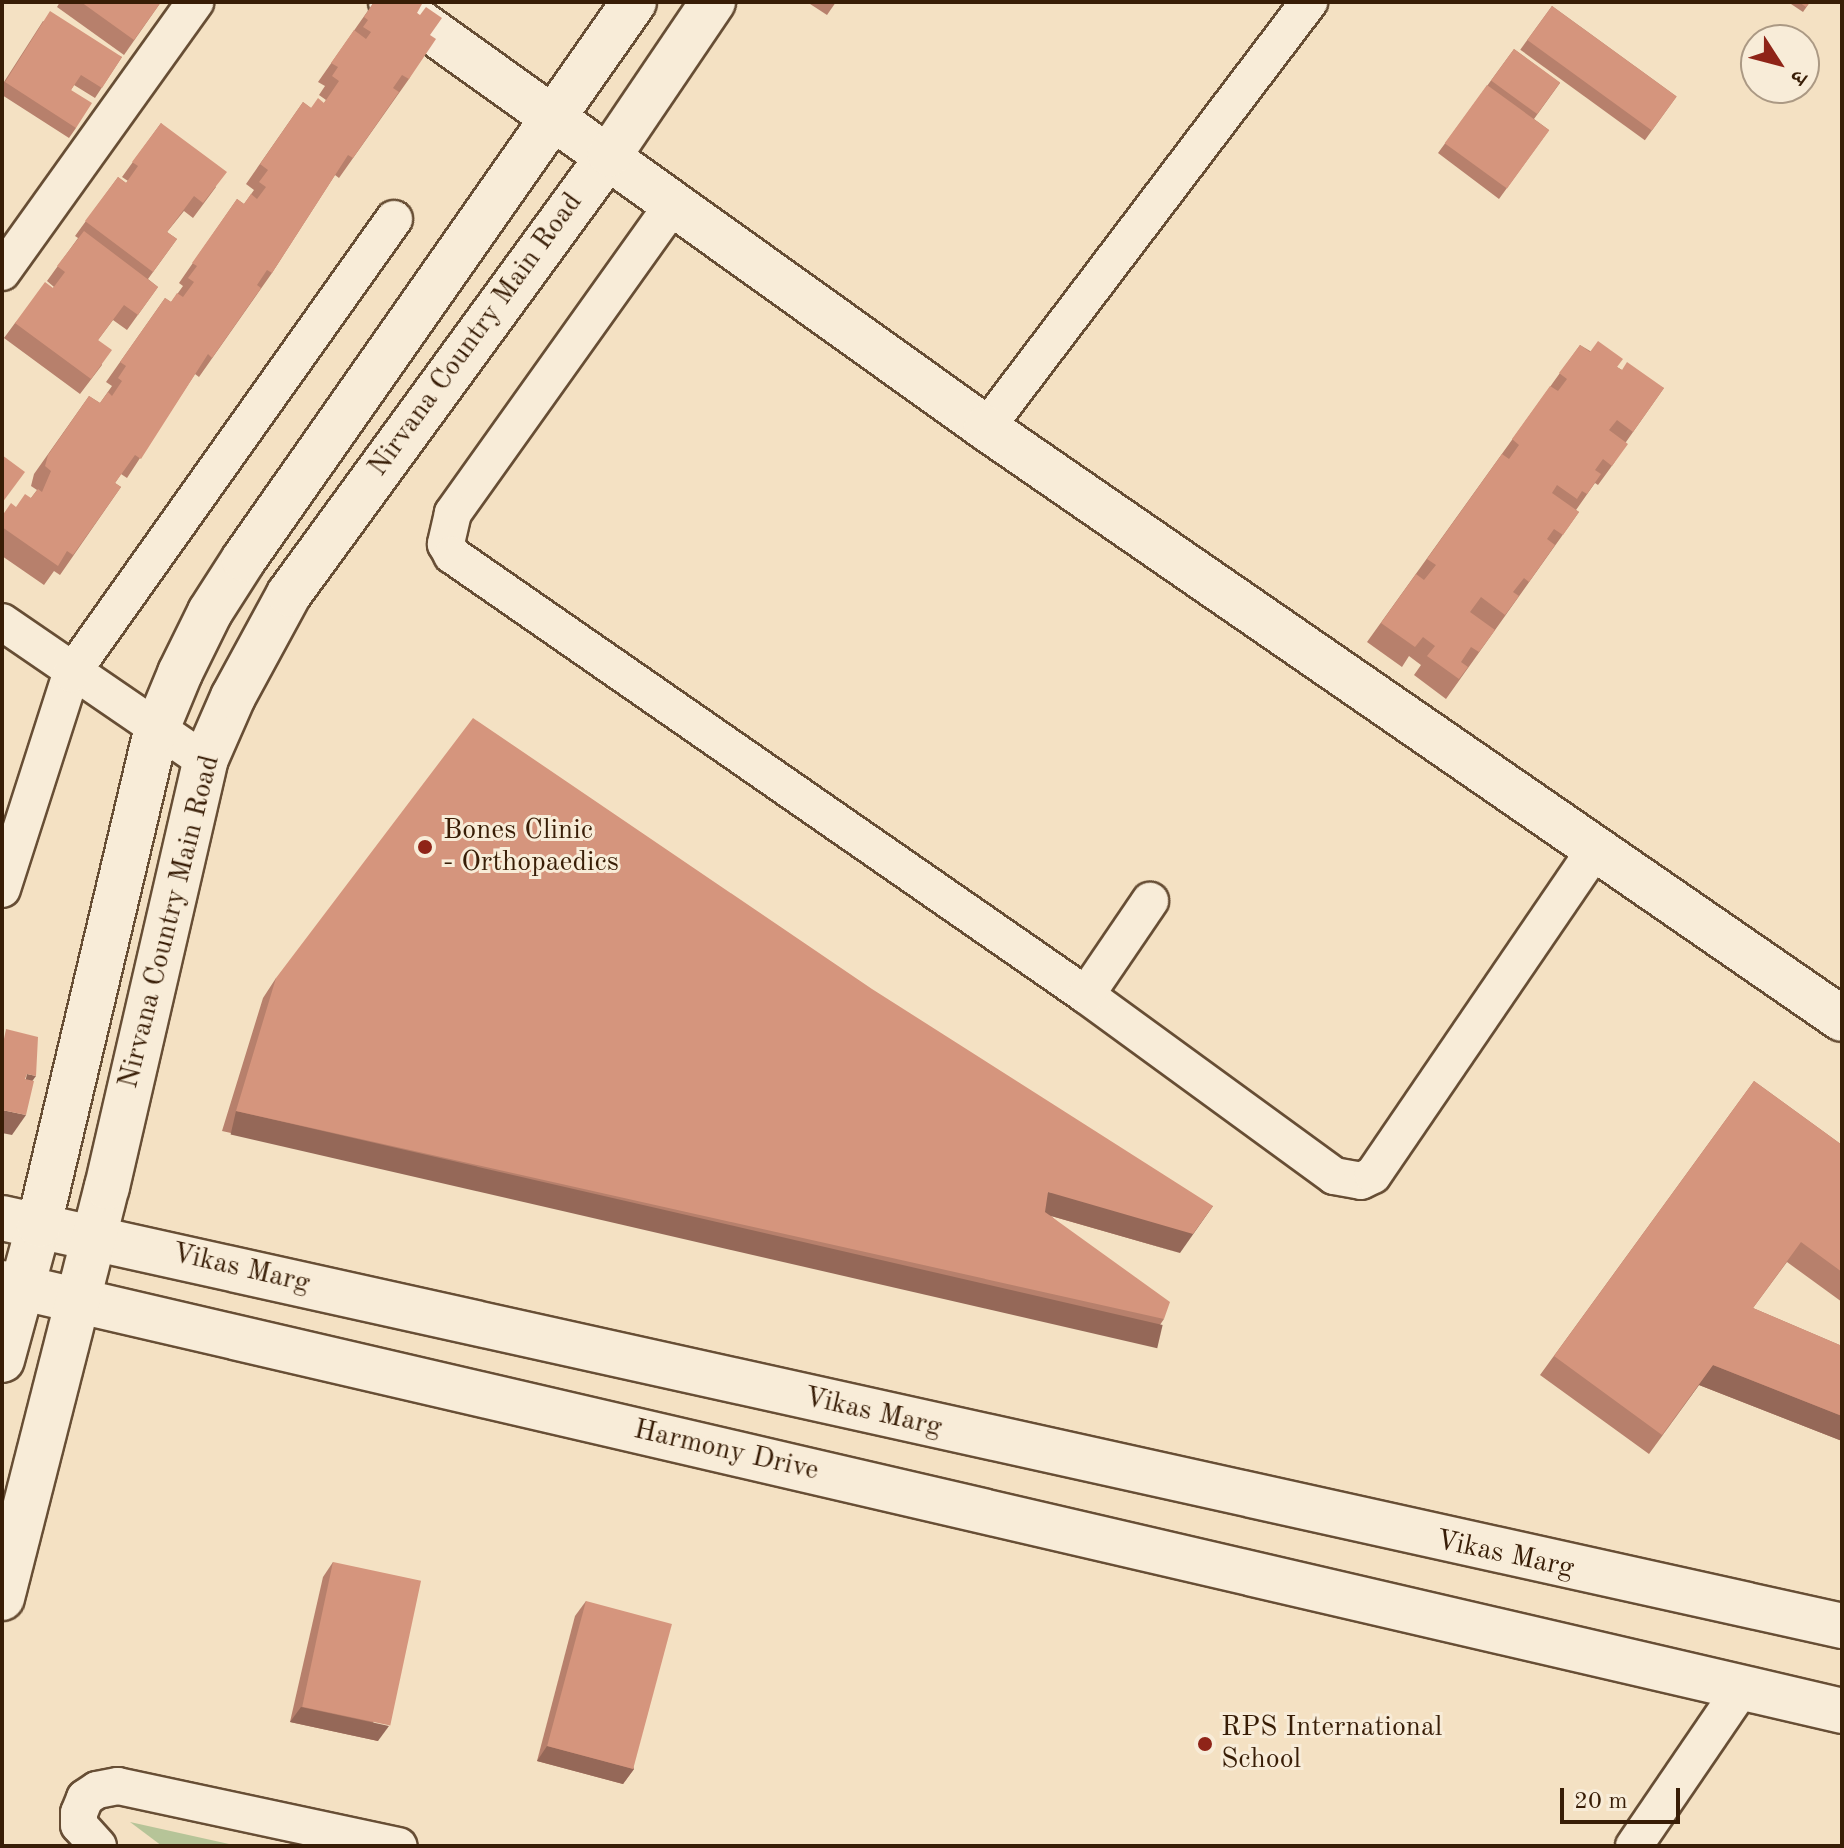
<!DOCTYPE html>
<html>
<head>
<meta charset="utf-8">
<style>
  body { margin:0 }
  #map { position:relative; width:1844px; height:1848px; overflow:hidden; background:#f4e1c3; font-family:"Old Standard TT","Noto Serif Devanagari",serif }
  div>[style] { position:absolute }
  .green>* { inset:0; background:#b6c498 }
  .roads { filter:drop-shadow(2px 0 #674e35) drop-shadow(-2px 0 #674e35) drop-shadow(0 2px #674e35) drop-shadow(0 -2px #674e35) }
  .street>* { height:36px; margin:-18px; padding:0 18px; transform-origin:18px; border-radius:18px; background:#f8ecd8 }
  .secondary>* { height:44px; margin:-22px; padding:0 22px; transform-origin:22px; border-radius:22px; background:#f8ecd8 }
  .wall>* { inset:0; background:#b7806c; transform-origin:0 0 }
  .shaded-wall>* { inset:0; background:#956858; transform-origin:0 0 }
  .building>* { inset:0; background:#d5957d; transform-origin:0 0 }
  .dots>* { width:22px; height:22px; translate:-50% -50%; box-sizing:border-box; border:4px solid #f8ecd8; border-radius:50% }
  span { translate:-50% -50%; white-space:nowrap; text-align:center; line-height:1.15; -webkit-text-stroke:6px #f8ecd8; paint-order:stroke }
  .street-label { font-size:28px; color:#381d06 }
  .poi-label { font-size:28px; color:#381d06 }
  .left { translate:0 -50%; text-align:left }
  .frame { position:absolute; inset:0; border:4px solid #381d06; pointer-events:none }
  .north { position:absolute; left:1740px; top:24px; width:80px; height:80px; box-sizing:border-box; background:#f8ecd8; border:2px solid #ab9984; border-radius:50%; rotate:126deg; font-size:22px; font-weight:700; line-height:32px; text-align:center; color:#381d06 }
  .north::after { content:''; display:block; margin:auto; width:28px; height:36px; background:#8f2418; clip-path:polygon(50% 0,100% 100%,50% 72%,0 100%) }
  .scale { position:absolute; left:1560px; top:1788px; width:120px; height:36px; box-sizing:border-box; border:4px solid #381d06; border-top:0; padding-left:10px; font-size:24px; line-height:28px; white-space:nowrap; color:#381d06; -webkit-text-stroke:6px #f8ecd8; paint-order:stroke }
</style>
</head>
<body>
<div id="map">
  <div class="green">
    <i style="clip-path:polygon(130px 1822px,238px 1846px,162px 1846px)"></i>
  </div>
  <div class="roads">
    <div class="street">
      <i style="left:674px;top:203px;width:381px;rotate:125.5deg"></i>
      <i style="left:453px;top:513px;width:32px;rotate:103deg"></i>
      <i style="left:446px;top:544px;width:13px;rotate:61deg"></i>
      <i style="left:452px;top:555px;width:772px;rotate:34.76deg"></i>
      <i style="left:1086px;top:995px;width:307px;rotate:36.1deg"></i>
      <i style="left:1334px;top:1176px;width:27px;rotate:10deg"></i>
      <i style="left:1361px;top:1181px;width:13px;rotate:-27deg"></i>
      <i style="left:1373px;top:1175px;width:394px;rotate:-55.7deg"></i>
      <i style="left:2px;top:272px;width:332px;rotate:-54.4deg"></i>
      <i style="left:986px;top:428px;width:535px;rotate:-52.83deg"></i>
      <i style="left:2px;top:622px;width:246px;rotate:34.4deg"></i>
      <i style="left:2px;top:889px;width:226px;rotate:-72.2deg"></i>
      <i style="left:71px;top:674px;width:558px;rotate:-54.63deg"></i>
      <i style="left:1086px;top:995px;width:114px;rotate:-55.8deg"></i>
      <i style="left:98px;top:1846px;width:28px;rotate:-132deg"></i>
      <i style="left:79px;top:1825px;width:12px;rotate:-90deg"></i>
      <i style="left:79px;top:1813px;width:16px;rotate:-68deg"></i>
      <i style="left:85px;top:1798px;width:14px;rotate:-34deg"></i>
      <i style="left:97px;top:1790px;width:21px;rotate:-11deg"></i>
      <i style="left:118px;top:1786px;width:287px;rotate:12.1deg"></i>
      <i style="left:1634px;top:1846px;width:190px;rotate:-55.7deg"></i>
    </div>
    <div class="secondary">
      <i style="left:391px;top:2px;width:732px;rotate:35.6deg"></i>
      <i style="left:986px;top:428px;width:1040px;rotate:34.62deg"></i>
      <i style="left:2px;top:1218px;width:1885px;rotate:12.5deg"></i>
      <i style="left:2px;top:1283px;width:1889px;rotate:13.09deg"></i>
      <i style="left:2px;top:1360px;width:140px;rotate:-74.7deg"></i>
      <i style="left:39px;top:1225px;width:508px;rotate:-76.68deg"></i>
      <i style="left:156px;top:731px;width:63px;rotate:-67.5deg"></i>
      <i style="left:180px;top:673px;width:68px;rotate:-63.8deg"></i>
      <i style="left:210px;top:612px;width:63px;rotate:-57.3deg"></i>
      <i style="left:244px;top:559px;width:680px;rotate:-55deg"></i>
      <i style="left:2px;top:1598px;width:424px;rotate:-75.7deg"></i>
      <i style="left:107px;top:1187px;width:437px;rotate:-77deg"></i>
      <i style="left:205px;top:761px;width:70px;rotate:-66.4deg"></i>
      <i style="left:233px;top:697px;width:117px;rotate:-61.5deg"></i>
      <i style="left:289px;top:594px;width:545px;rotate:-53.89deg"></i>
      <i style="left:610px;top:154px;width:184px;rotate:-55.9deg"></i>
    </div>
  </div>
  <div class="wall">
    <i style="clip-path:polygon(60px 2px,161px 2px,124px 55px,57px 7px)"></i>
    <i style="clip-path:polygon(374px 2px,417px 13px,430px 35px,409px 79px,339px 178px,335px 175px,272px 273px,199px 377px,195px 374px,127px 478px,121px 474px,115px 483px,121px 487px,60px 575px,54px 571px,44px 585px,2px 556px,2px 516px,31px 498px,37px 490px,31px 486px,34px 474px,89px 396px,100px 403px,112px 386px,106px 382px,165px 298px,171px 302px,178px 293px,183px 286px,179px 283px,237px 199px,244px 204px,254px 190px,246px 184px,303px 102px,311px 108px,324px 103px,326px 100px,319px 95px,325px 86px,318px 82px)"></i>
    <i style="clip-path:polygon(807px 2px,836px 2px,827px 15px)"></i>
    <i style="clip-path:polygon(1788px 2px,1810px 2px,1803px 12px)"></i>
    <i style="left:1552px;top:6px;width:154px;height:54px;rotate:36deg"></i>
    <i style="clip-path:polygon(43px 21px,122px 57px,95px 98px,74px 85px,71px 90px,76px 128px,69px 138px,2px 95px,2px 85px)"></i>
    <i style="clip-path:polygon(1514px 49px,1560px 83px,1534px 119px,1549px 130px,1499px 199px,1438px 153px)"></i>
    <i style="clip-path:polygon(161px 123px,216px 187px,193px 218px,184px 211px,167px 232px,177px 239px,148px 279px,158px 287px,127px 330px,113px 320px,98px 340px,102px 365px,80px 394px,4px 338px,15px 323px,54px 287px,47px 281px,78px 238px,75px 236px,118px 177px,126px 183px,128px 181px,122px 177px)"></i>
    <i style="clip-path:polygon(1580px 345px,1622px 370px,1664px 388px,1626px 442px,1614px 463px,1598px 485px,1595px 483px,1576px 510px,1579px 512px,1446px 699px,1414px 675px,1421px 665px,1409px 656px,1402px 667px,1367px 642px)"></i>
    <i style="clip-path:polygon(276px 978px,1180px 1253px,1051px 1216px,1164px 1319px,1151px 1338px,222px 1131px,263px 998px)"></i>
    <i style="clip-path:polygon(1754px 1081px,1842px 1145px,1842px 1302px,1787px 1262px,1753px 1308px,1842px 1346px,1842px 1441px,1699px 1385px,1649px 1454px,1540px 1375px)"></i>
    <i style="clip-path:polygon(333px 1562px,378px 1741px,290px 1722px,323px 1577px)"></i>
    <i style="clip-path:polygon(586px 1601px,634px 1769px,623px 1784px,537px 1761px,575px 1616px)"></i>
  </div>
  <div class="shaded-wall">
    <i style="clip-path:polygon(27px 1074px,36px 1076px,22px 1095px)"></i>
    <i style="clip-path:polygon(2px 1110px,26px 1115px,12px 1135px,2px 1133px)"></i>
    <i style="left:236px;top:1111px;width:951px;height:24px;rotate:13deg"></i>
    <i style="clip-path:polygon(1048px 1192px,1213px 1206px,1180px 1253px,1034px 1211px)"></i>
    <i style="clip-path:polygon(1713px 1365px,1842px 1416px,1842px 1441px,1699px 1385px,1649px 1454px)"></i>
    <i style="clip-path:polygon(301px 1707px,389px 1726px,378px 1741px,290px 1722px)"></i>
    <i style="clip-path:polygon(547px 1746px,634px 1769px,623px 1784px,537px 1761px)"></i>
  </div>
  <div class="building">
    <i style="clip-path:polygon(81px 2px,161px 2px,134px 40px)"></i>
    <i style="clip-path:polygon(374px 2px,419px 2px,422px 4px,417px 13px,420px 15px,426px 7px,442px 18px,430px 35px,436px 39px,409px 79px,402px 75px,393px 88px,399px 92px,353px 158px,348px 155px,272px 273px,267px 270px,257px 285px,261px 288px,212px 358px,208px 354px,141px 459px,135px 455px,115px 483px,121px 487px,73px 555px,67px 551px,58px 566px,2px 527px,2px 516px,11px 503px,16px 507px,25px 494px,31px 498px,38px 489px,42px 492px,51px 471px,45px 466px,48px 455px,89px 396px,100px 403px,108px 392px,112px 396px,122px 381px,118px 378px,126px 366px,120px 362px,165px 298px,171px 302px,177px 293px,183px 297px,194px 282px,188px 278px,197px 266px,192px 263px,237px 199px,244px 204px,251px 194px,257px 199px,266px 187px,259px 182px,268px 170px,260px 164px,303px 102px,311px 108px,318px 98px,324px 103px,339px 81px,332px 76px,338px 67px,331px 63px,354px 30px,366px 39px,371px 32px,363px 27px,368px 20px,364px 17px)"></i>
    <i style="clip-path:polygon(1799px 2px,1810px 2px,1806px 7px)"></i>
    <i style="left:1552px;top:6px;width:154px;height:42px;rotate:36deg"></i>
    <i style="clip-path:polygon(50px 11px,122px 57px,102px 88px,81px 75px,71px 90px,92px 103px,76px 128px,5px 82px)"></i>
    <i style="left:1514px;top:49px;width:57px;height:39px;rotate:36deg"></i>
    <i style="left:1487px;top:85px;width:77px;height:72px;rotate:36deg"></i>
    <i style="clip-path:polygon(161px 123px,227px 172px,203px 203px,194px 196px,167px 232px,177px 239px,153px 272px,85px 221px,118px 177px,126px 183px,138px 166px,132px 162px)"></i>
    <i style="clip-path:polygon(84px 231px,158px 287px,138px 315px,124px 305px,98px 340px,112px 350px,91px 379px,15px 323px,45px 282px,53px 288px,65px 272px,57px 266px)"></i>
    <i style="clip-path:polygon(1598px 341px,1623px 359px,1617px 367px,1622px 370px,1627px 362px,1664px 388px,1633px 432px,1617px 420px,1609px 430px,1628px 444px,1612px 466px,1603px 459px,1595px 470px,1601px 474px,1587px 494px,1582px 491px,1577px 499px,1557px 485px,1552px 493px,1579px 512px,1563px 535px,1554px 529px,1547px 539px,1555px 545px,1529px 582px,1524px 578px,1513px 592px,1519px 596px,1505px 615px,1481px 597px,1470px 612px,1495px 630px,1479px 652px,1471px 647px,1461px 662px,1468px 667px,1459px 679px,1427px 656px,1435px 646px,1423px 637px,1415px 647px,1381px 623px,1416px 574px,1424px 580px,1436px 565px,1427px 559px,1502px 454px,1509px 459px,1519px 445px,1512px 439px,1550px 386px,1558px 391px,1567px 379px,1559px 373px,1580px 345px,1590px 352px)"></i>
    <i style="clip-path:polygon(2px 455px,25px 472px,2px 503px)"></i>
    <i style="clip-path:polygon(473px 718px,872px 989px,1213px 1206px,1193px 1234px,1048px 1192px,1045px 1212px,1170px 1302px,1164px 1319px,236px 1111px,276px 978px)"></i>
    <i style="clip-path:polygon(6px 1029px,38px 1037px,36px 1076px,27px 1074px,25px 1079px,34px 1081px,26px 1115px,2px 1110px,2px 1039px,4px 1039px)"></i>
    <i style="clip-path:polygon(1754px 1081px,1842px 1145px,1842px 1272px,1801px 1242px,1753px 1308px,1842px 1346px,1842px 1416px,1713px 1365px,1662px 1435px,1554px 1356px)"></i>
    <i style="left:333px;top:1562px;width:90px;height:148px;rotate:12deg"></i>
    <i style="left:586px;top:1601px;width:89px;height:150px;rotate:15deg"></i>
  </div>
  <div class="dots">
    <i style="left:425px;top:847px;background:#8f2418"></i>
    <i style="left:1205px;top:1744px;background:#8f2418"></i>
  </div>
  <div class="street-label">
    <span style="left:476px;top:335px;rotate:-54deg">Nirvana Country Main Road</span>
    <span style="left:170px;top:922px;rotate:-76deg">Nirvana Country Main Road</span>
    <span style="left:241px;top:1269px;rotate:13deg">Vikas Marg</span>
    <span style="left:873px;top:1413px;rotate:13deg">Vikas Marg</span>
    <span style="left:726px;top:1451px;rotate:13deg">Harmony Drive</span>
    <span style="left:1505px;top:1555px;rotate:12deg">Vikas Marg</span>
  </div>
  <div class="poi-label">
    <span class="left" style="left:443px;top:847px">Bones Clinic<br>- Orthopaedics</span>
    <span class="left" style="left:1221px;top:1744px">RPS International<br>School</span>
  </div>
  <div class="frame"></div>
  <div class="north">उ</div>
  <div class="scale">20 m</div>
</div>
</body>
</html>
